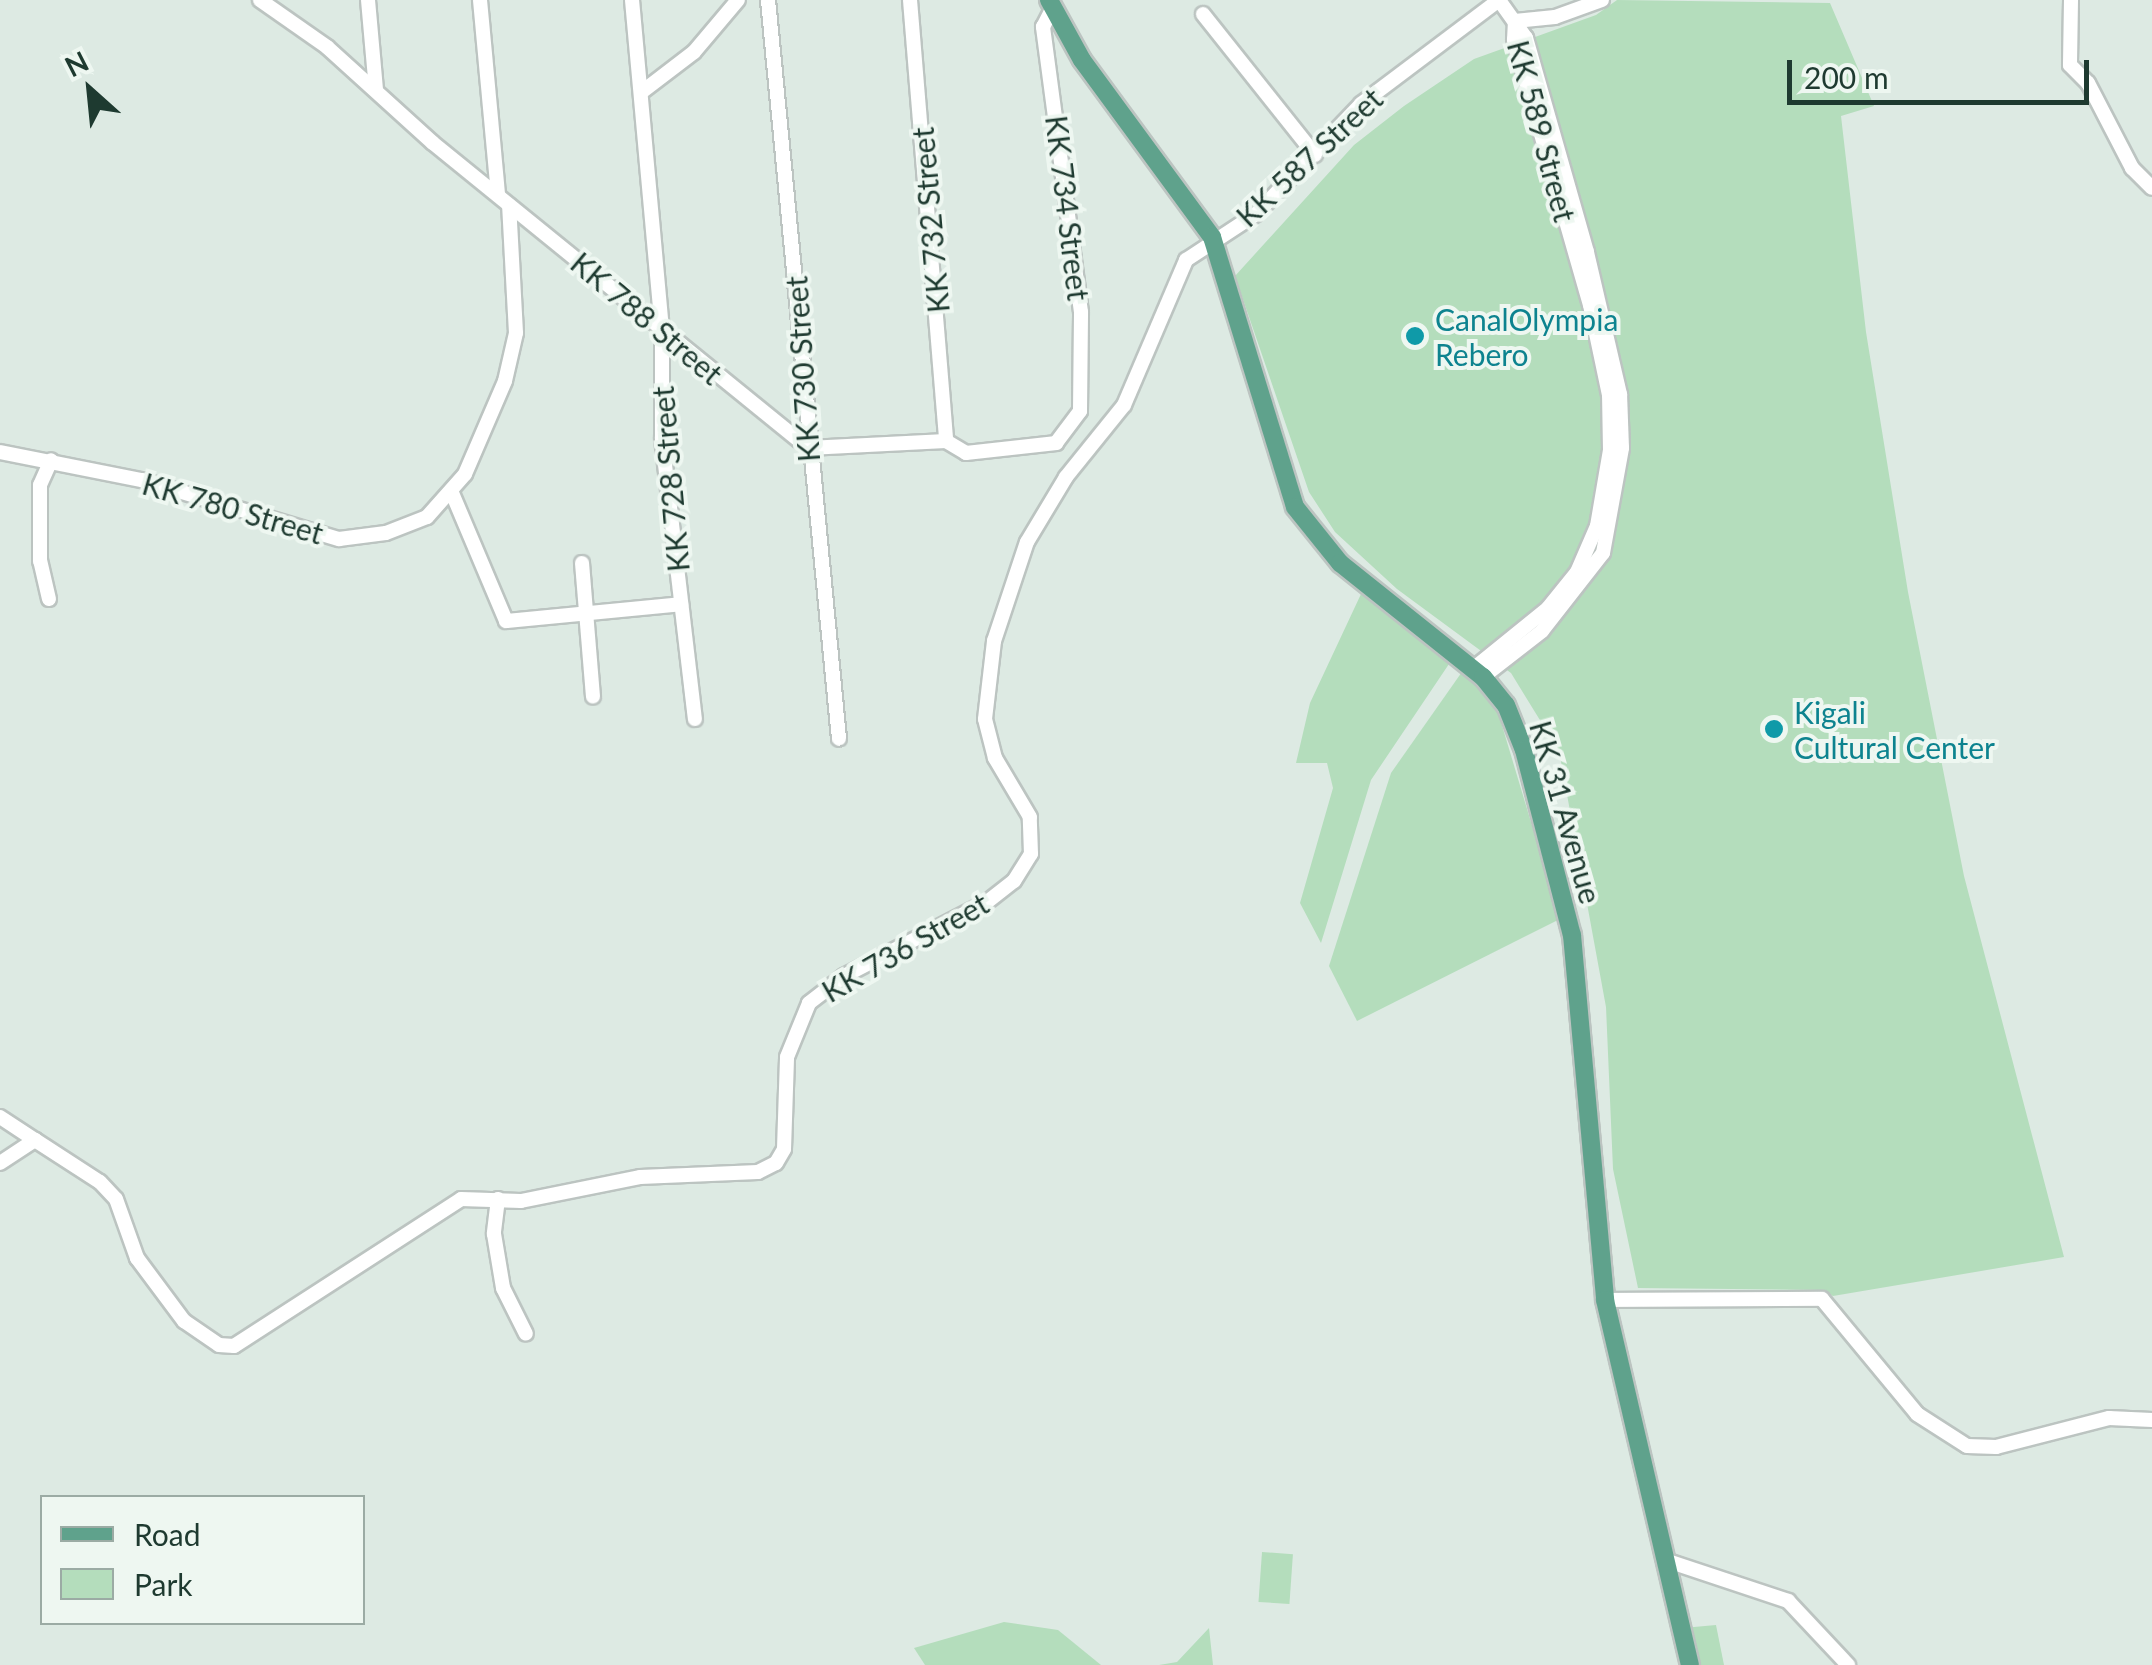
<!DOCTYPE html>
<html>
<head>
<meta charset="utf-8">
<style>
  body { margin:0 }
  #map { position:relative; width:2152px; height:1665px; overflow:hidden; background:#ddeae3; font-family:Lato,sans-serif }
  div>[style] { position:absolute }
  .green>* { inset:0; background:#b4ddbc; transform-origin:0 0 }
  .roads { filter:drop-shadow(2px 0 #bcc4c1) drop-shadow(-2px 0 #bcc4c1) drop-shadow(0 2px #bcc4c1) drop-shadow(0 -2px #bcc4c1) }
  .minor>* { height:14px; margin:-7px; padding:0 7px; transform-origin:7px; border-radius:7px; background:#fff }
  .major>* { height:18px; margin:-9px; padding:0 9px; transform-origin:9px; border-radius:9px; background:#5fa28c }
  .dots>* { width:28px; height:28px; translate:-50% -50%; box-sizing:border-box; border:5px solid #eef7f1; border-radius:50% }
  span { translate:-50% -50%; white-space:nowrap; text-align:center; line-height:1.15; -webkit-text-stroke:8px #eef7f1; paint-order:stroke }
  .street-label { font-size:30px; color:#1e3a30 }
  .culture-label { font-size:30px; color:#0d838f }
  .left { translate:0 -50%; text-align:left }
  .legend { position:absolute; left:40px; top:1495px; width:325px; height:130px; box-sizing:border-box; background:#eef7f1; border:2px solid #9baba4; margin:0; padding:12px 18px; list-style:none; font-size:30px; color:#1e3a30 }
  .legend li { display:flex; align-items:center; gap:20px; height:50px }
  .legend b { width:50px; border:2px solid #9baba4 }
  .north { position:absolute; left:40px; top:40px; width:100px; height:100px; -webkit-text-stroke:8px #eef7f1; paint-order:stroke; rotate:333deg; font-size:28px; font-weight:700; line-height:40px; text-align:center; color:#1e3a30 }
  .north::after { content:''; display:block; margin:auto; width:35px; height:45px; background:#1e3a30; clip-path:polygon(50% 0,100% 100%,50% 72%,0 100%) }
  .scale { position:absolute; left:1787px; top:60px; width:302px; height:45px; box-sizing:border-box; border:5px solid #1e3a30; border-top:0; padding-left:12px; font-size:30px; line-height:35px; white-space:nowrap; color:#1e3a30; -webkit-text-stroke:8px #eef7f1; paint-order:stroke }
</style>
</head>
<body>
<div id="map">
  <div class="green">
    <i style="clip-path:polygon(1617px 0,1830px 3px,1874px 106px,1841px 116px,1866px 332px,1908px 592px,1964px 876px,2064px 1257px,1833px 1296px,1823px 1290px,1638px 1288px,1613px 1169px,1606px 1007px,1559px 751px,1511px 673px,1397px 589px,1335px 532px,1309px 492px,1235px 276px,1354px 145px,1404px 106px,1474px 59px,1596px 15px)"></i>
    <i style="clip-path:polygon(1361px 594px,1451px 661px,1371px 780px,1321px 943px,1300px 903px,1333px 788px,1327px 763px,1296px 763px,1310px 703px)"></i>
    <i style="clip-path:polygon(1464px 669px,1498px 712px,1560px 919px,1357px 1021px,1329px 966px,1391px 773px)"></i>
    <i style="left:1262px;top:1552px;width:31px;height:50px;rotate:4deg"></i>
    <i style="clip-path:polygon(1004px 1622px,1058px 1630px,1101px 1665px,925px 1665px,914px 1648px)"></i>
    <i style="clip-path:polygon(1716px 1625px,1724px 1665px,1693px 1665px,1683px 1628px)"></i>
    <i style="clip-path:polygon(1209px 1628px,1213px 1665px,1159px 1665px,1177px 1662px)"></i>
  </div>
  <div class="roads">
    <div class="minor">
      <i style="left:260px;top:0;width:82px;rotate:35deg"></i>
      <i style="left:327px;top:47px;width:143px;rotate:42.2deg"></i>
      <i style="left:433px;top:143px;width:483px;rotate:39.1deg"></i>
      <i style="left:808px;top:448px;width:138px;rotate:-2.9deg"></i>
      <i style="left:946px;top:441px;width:23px;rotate:31deg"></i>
      <i style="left:966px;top:453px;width:91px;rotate:-6.3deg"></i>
      <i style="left:1056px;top:443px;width:40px;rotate:-53deg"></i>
      <i style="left:1080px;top:411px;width:99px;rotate:-89.4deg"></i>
      <i style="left:1081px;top:312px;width:288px;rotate:-97.6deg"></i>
      <i style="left:1043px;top:27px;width:20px;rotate:-63deg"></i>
      <i style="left:368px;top:0;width:89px;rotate:84.9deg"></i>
      <i style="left:480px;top:0;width:195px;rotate:84.7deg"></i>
      <i style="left:632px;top:0;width:333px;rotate:84.8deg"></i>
      <i style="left:662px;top:332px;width:107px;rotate:90deg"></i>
      <i style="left:662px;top:439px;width:282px;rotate:83.3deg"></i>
      <i style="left:768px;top:0;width:742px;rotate:84.51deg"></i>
      <i style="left:910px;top:0;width:442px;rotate:85.3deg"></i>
      <i style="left:2071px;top:0;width:65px;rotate:90.9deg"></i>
      <i style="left:2070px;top:65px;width:25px;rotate:45deg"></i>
      <i style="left:2088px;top:83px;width:96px;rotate:62.6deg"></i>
      <i style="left:2132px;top:168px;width:28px;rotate:45deg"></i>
      <i style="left:1203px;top:14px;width:180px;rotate:51.5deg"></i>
      <i style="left:1515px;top:21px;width:40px;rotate:-5.7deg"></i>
      <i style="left:1555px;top:17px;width:50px;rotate:-19.9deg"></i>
      <i style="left:643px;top:91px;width:64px;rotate:-37.4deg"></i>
      <i style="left:694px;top:52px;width:68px;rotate:-49.8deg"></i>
      <i style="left:0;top:452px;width:145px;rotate:11.2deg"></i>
      <i style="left:142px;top:480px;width:206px;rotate:16.7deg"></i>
      <i style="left:339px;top:539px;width:47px;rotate:-7.3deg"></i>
      <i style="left:386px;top:533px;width:44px;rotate:-21.3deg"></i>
      <i style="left:427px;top:517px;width:57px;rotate:-48.5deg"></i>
      <i style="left:465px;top:474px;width:101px;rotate:-66.7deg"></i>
      <i style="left:505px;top:381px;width:49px;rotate:-77.1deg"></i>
      <i style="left:516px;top:333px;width:128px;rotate:-93.1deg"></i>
      <i style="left:452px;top:493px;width:139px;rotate:67.1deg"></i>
      <i style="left:506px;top:621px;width:176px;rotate:-5.5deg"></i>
      <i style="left:582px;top:563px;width:134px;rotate:85.3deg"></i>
      <i style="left:49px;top:599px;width:39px;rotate:-103deg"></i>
      <i style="left:40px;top:561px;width:76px;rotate:-90deg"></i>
      <i style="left:40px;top:485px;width:27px;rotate:-66deg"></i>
      <i style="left:1473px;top:669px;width:97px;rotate:-39.1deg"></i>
      <i style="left:1548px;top:608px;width:46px;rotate:-51.1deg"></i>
      <i style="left:1577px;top:572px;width:50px;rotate:-66.5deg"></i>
      <i style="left:1597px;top:526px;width:77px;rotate:-80.3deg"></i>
      <i style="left:1610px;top:450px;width:55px;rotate:-91deg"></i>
      <i style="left:1609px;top:395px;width:92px;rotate:-101.9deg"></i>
      <i style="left:1590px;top:305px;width:276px;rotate:-106deg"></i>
      <i style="left:1514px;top:40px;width:18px;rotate:-87deg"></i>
      <i style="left:1483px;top:677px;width:75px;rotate:-37.9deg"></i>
      <i style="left:1542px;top:631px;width:99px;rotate:-52deg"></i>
      <i style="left:1603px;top:553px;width:107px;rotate:-79.7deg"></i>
      <i style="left:1622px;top:448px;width:54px;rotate:-92.1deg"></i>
      <i style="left:1620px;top:394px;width:146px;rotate:-103.1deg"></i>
      <i style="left:1587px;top:252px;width:223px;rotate:-105.9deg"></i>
      <i style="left:1526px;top:38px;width:47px;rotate:-125.4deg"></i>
      <i style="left:0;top:1117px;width:42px;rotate:33.3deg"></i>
      <i style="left:0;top:1163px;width:42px;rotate:-33.3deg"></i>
      <i style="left:35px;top:1140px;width:77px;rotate:32.9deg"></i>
      <i style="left:100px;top:1182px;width:23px;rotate:47deg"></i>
      <i style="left:116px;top:1199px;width:63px;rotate:70.4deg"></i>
      <i style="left:137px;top:1258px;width:79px;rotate:53.3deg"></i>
      <i style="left:184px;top:1321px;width:42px;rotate:34.4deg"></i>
      <i style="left:219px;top:1345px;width:15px;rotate:4deg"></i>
      <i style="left:234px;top:1346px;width:270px;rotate:-32.9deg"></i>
      <i style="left:461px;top:1199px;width:60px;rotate:1.9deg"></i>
      <i style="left:521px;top:1201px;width:121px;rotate:-11.4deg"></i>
      <i style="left:640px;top:1177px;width:118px;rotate:-2.4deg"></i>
      <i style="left:758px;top:1172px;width:20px;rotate:-27deg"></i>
      <i style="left:776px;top:1163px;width:16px;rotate:-60deg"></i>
      <i style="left:784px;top:1149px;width:92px;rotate:-88.1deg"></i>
      <i style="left:787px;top:1057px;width:58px;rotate:-67.8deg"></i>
      <i style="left:809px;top:1003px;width:44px;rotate:-37.6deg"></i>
      <i style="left:844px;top:976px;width:161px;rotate:-27.4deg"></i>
      <i style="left:987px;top:902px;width:34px;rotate:-38deg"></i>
      <i style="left:1014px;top:881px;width:32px;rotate:-58deg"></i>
      <i style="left:1031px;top:854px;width:37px;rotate:-92deg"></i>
      <i style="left:1030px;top:817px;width:69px;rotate:-120.7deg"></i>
      <i style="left:995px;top:758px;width:40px;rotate:-104.4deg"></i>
      <i style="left:985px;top:719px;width:79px;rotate:-83.4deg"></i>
      <i style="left:994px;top:641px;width:104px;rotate:-71.6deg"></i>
      <i style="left:1027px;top:542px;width:76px;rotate:-59deg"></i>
      <i style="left:1066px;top:477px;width:92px;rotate:-51.1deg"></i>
      <i style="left:1124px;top:405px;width:158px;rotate:-66.8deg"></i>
      <i style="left:1186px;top:260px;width:84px;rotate:-33.3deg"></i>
      <i style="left:1256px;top:214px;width:152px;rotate:-46.3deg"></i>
      <i style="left:1361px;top:104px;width:173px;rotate:-37deg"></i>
      <i style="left:498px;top:1199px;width:35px;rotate:97deg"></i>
      <i style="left:494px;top:1234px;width:55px;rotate:80.5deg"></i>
      <i style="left:503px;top:1288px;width:51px;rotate:63.4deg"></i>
      <i style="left:1605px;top:1300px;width:217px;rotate:-0.3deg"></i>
      <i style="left:1822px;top:1299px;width:149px;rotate:50.4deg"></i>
      <i style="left:1917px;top:1414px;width:59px;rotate:32.6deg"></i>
      <i style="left:1967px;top:1446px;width:29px;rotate:2deg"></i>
      <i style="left:1996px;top:1447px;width:117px;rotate:-14.4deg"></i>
      <i style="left:2109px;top:1418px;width:43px;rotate:2.7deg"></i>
      <i style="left:1665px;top:1560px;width:130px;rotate:18.4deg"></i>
      <i style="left:1788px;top:1601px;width:88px;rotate:46.8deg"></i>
    </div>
    <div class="major">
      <i style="left:1049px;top:0;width:68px;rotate:61.2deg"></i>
      <i style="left:1082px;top:60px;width:220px;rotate:53.7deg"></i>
      <i style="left:1212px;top:237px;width:282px;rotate:72.9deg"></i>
      <i style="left:1295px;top:507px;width:72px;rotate:51.2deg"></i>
      <i style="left:1340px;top:563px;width:183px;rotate:38.6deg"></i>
      <i style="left:1483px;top:677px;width:36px;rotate:51deg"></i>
      <i style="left:1506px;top:705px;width:48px;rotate:68.2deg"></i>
      <i style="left:1524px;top:750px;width:191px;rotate:75.5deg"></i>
      <i style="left:1572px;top:935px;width:366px;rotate:84.8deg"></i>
      <i style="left:1605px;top:1300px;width:375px;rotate:76.9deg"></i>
    </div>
  </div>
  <div class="dots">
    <i style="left:1415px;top:336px;background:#0f9aa8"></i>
    <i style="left:1774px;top:729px;background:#0f9aa8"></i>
  </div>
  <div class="street-label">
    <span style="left:1542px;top:131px;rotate:75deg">KK 589 Street</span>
    <span style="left:1309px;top:157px;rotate:-43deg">KK 587 Street</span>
    <span style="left:1068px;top:208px;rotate:83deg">KK 734 Street</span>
    <span style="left:930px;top:220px;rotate:-95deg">KK 732 Street</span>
    <span style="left:647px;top:318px;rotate:40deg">KK 788 Street</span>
    <span style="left:802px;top:369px;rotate:-94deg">KK 730 Street</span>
    <span style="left:670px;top:479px;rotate:-95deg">KK 728 Street</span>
    <span style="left:233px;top:508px;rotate:16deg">KK 780 Street</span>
    <span style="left:1566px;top:812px;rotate:74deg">KK 31 Avenue</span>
    <span style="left:905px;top:947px;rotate:-30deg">KK 736 Street</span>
  </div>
  <div class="culture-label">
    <span class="left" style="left:1435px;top:336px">CanalOlympia<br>Rebero</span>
    <span class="left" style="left:1794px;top:729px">Kigali<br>Cultural Center</span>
  </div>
  <ul class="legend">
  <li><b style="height:12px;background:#5fa28c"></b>Road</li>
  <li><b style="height:28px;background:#b4ddbc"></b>Park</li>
  </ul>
  <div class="north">N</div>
  <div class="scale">200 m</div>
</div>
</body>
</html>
